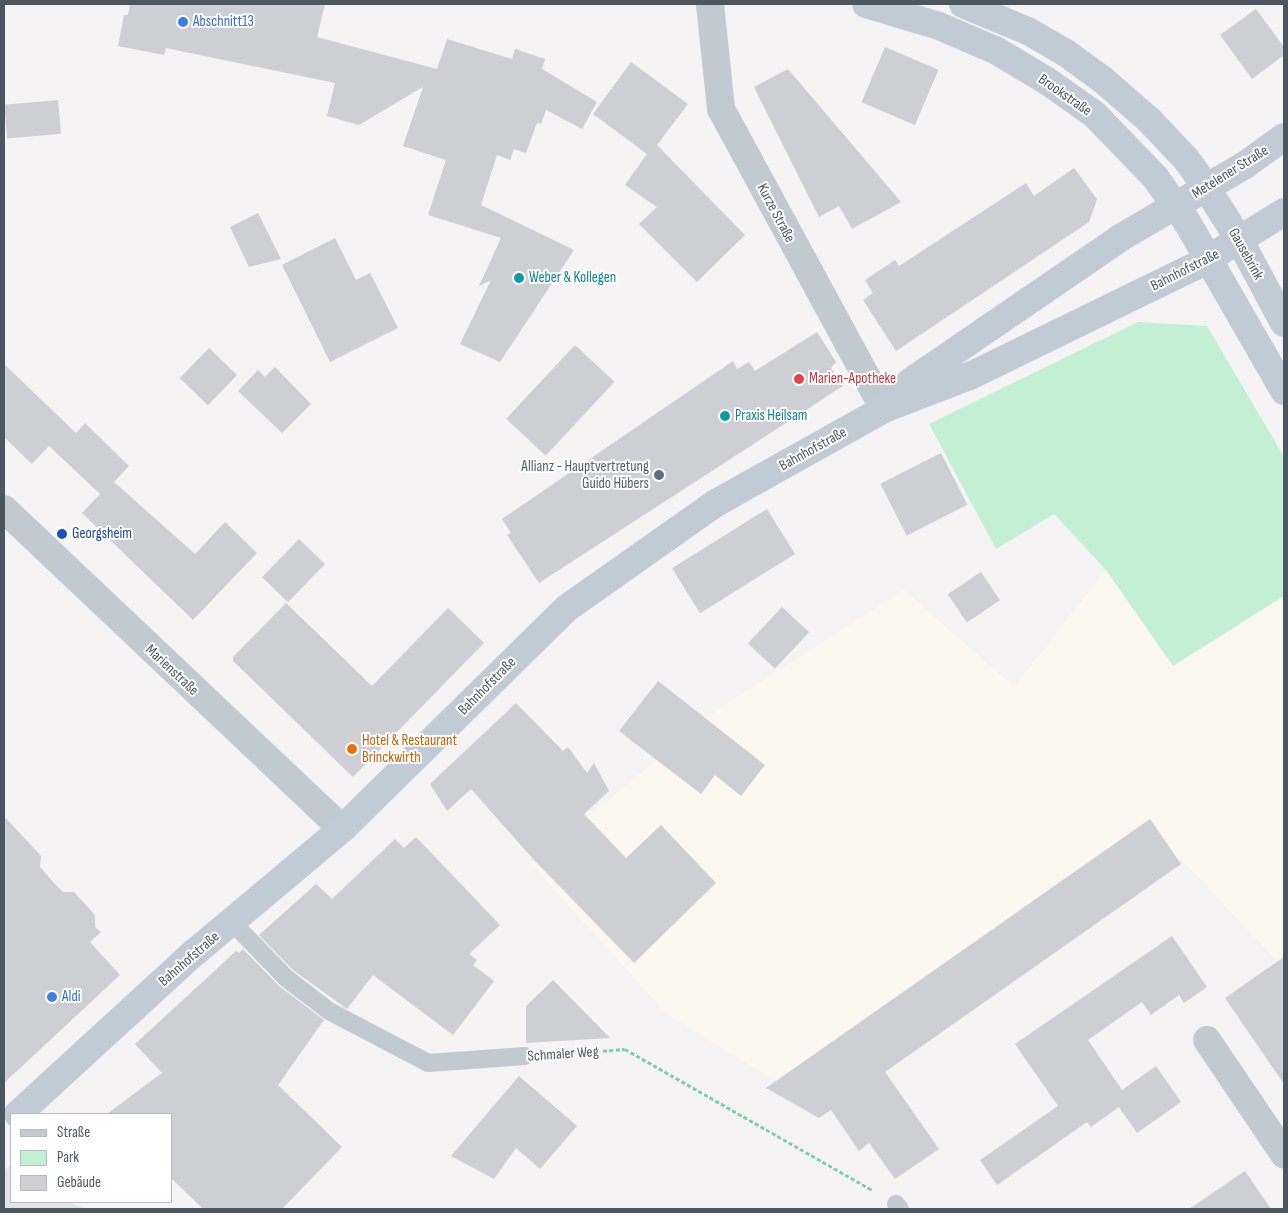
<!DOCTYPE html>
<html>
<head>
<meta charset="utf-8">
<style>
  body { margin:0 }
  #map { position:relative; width:1288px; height:1213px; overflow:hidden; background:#f5f3f3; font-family:"Sofia Sans Condensed",sans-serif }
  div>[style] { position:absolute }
  .commercial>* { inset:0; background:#fdf8ef }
  .education>* { inset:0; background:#e6e4e5 }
  .green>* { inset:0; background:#c3f0d4 }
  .building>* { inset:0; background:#cdcfd5; transform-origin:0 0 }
  .path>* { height:3px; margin-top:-1.5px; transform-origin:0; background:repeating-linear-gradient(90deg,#7bcfa4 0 4px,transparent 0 6.5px) }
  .lane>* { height:18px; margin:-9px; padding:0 9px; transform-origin:9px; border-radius:9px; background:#c1cad1 }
  .street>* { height:28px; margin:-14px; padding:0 14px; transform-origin:14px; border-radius:14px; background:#c1cad1 }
  .secondary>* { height:28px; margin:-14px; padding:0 14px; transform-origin:14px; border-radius:14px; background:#c1cbd6 }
  .dots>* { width:14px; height:14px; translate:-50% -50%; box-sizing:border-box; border:2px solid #fff; border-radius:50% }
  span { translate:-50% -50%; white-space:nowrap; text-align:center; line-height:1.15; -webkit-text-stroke:4px #fff; paint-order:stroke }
  .shop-label { font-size:15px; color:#366cbe }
  .left { translate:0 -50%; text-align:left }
  .street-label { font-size:15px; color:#4a5660 }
  .culture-label { font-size:15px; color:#0d838f }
  .health-label { font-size:15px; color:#be3a42 }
  .service-label { font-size:15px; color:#4e5e75 }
  .right { translate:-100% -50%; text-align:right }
  .transit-label { font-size:15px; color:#164399 }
  .food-label { font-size:15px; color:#c56008 }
  .frame { position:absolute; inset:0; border:5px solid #4a5660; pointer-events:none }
  .legend { position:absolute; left:10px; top:1113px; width:162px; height:90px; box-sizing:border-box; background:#fff; border:1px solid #b7bbbf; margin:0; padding:6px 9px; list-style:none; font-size:15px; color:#4a5660 }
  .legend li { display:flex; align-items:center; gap:10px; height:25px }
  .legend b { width:25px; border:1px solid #b7bbbf }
</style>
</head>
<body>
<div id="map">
  <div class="commercial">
    <i style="clip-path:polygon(1106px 570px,1173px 666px,1284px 596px,1284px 955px,1277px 961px,1181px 859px,828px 1113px,667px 1014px,531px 864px,717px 710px,904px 590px,1014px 687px)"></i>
  </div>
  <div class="education">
    <i style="clip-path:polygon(11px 1164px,11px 1202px,68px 1202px,87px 1209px,4px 1209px,4px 1171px)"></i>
  </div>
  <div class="green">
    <i style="clip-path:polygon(1138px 322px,1207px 326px,1284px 457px,1284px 596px,1173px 666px,1106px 570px,1054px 514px,996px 549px,929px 424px)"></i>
  </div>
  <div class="building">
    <i style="clip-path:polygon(130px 4px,325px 4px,317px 37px,437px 69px,447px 39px,512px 59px,515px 49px,545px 59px,542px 69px,597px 102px,582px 129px,546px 110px,541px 124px,537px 123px,526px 153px,514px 149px,510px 160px,497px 155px,481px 205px,574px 250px,500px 362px,460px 344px,491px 280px,479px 286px,501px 238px,428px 215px,446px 160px,403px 146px,423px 87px,359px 125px,327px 116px,335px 83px,166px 48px,164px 55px,118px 46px,124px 15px,128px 15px)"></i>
    <i style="clip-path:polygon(1256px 9px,1284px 47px,1284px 55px,1252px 79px,1220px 35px)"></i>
    <i style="left:885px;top:47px;width:58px;height:60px;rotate:23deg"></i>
    <i style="clip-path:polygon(631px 62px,688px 104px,657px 145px,745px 235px,697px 282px,639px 224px,657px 207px,625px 185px,647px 154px,593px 114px)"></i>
    <i style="clip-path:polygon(788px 69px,901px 202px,852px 229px,839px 206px,819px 217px,754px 87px)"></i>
    <i style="left:58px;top:100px;width:34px;height:54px;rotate:85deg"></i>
    <i style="clip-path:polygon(1074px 168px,1097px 199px,1089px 222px,896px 351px,863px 300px,873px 293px,865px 280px,895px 260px,899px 266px,1026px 183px,1034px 196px)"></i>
    <i style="clip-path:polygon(258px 213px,281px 259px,249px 267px,230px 227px)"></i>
    <i style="clip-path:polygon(335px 238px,356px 280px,370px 273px,398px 328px,330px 362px,282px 265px)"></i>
    <i style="clip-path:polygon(817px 332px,836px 362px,831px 368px,843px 386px,539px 583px,507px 535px,511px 533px,502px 519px,733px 361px,737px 369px,749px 362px,755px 371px)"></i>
    <i style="left:575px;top:345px;width:54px;height:101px;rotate:43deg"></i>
    <i style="left:209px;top:348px;width:39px;height:42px;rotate:44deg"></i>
    <i style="clip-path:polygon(4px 364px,76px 433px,85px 423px,129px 466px,114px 482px,195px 554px,225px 522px,257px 553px,193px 620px,82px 513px,100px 494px,49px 446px,32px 464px,4px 437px)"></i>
    <i style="clip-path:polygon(275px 367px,311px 404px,282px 433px,238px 391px,258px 370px,265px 377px)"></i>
    <i style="left:941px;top:453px;width:58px;height:68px;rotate:63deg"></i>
    <i style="left:767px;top:509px;width:53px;height:112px;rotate:58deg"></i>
    <i style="left:299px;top:539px;width:36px;height:53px;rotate:44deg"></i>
    <i style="left:981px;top:572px;width:34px;height:40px;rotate:56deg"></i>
    <i style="clip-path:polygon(286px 603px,372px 686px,448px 608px,484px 643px,353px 777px,233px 661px,233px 657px)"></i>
    <i style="left:782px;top:607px;width:37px;height:50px;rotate:43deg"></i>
    <i style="clip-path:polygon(658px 681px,765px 765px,741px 796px,715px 775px,701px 794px,619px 731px)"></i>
    <i style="clip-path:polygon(516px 703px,563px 751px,568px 747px,587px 773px,594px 763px,609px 791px,584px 814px,626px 858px,661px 825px,716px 883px,634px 963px,534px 860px,471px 789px,447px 811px,430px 784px)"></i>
    <i style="clip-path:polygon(4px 816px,41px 856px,40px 867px,54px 883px,63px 892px,74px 892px,95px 915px,95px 927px,101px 932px,90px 942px,120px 975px,4px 1083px)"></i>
    <i style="clip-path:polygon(1150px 819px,1181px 864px,885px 1072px,939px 1149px,895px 1179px,869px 1143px,859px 1151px,831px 1110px,819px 1118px,766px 1088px)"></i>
    <i style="clip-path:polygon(416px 837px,500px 925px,469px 954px,477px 960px,473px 965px,494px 981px,453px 1035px,373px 975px,347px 1009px,293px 970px,259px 935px,316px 884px,332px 899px,395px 839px,404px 848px)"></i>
    <i style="clip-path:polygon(1172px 936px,1207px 987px,1184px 1003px,1179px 995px,1151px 1015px,1142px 1002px,1088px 1040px,1122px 1090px,1156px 1066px,1181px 1102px,1137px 1133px,1119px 1107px,1091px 1127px,1087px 1122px,997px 1185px,980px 1160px,1058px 1106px,1015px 1044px)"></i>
    <i style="clip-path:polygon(243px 949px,279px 986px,324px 1020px,278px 1085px,342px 1147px,282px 1209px,203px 1209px,171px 1178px,171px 1114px,107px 1114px,162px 1073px,135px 1044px,236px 951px,239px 953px)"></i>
    <i style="clip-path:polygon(1284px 957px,1284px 1084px,1225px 998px)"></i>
    <i style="clip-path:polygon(553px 980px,610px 1038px,526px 1043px,526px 1006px)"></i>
    <i style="clip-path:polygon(519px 1076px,577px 1126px,540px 1169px,516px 1148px,494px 1179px,451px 1156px)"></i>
    <i style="clip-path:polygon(1245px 1171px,1271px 1209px,1189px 1209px)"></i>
  </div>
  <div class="path">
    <i style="left:551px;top:1055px;width:74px;rotate:-4.6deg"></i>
    <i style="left:625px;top:1049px;width:284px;rotate:29.7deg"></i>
  </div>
  <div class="lane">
    <i style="left:231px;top:921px;width:79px;rotate:46deg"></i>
    <i style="left:286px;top:978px;width:54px;rotate:37.5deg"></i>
    <i style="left:329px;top:1011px;width:112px;rotate:27.7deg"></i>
    <i style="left:428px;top:1063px;width:97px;rotate:-4.1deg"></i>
    <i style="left:896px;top:1204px;width:6px;rotate:51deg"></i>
  </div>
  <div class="street">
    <i style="left:710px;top:4px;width:106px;rotate:84deg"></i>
    <i style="left:721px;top:109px;width:341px;rotate:61.5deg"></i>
    <i style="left:4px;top:509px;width:465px;rotate:43.4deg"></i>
    <i style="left:1207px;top:1040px;width:138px;rotate:56deg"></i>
  </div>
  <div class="secondary">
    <i style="left:866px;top:4px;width:76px;rotate:16.8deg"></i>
    <i style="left:939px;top:26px;width:63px;rotate:23.3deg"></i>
    <i style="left:997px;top:51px;width:58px;rotate:31deg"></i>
    <i style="left:1047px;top:81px;width:57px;rotate:35.1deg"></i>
    <i style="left:1094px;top:114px;width:88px;rotate:45.9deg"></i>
    <i style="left:1155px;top:177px;width:55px;rotate:54.6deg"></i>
    <i style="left:1187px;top:222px;width:195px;rotate:60.1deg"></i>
    <i style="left:963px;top:4px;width:70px;rotate:22.6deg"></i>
    <i style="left:1028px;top:31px;width:44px;rotate:30.1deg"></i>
    <i style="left:1066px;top:53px;width:46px;rotate:36.1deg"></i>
    <i style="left:1103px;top:80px;width:61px;rotate:41deg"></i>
    <i style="left:1149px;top:120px;width:54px;rotate:46.5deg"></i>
    <i style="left:1186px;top:159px;width:34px;rotate:54deg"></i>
    <i style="left:1206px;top:187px;width:64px;rotate:57.8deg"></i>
    <i style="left:1240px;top:241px;width:93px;rotate:61.8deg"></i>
    <i style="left:890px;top:403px;width:29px;rotate:-46deg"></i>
    <i style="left:910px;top:382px;width:255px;rotate:-34.4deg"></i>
    <i style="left:1120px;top:238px;width:145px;rotate:-30.3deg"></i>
    <i style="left:1245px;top:165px;width:48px;rotate:-35.7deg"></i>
    <i style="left:18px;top:1114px;width:239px;rotate:-42.5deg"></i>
    <i style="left:194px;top:953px;width:193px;rotate:-40deg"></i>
    <i style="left:342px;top:829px;width:315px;rotate:-44.5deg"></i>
    <i style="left:567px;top:608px;width:182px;rotate:-35.2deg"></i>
    <i style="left:716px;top:503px;width:193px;rotate:-29.2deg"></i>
    <i style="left:884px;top:409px;width:94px;rotate:-21.1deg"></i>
    <i style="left:972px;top:375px;width:251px;rotate:-26deg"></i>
    <i style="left:1198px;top:265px;width:101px;rotate:-31.6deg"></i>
  </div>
  <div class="dots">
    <i style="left:183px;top:22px;background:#3f7fe0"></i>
    <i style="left:519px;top:278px;background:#0f9aa8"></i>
    <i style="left:799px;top:379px;background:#e0444e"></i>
    <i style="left:725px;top:416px;background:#0f9aa8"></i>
    <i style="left:659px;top:475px;background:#5c6f8a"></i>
    <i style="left:62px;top:534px;background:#1a4fb4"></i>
    <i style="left:352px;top:749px;background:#e8710a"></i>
    <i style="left:52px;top:997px;background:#3f7fe0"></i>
  </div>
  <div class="shop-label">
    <span class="left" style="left:193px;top:22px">Abschnitt13</span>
    <span class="left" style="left:62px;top:997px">Aldi</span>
  </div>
  <div class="street-label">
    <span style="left:1065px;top:95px;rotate:35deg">Brookstraße</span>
    <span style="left:1230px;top:172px;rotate:-32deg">Metelener Straße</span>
    <span style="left:776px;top:213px;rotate:62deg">Kurze Straße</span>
    <span style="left:1246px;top:254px;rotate:61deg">Gausebrink</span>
    <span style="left:1185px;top:270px;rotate:-27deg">Bahnhofstraße</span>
    <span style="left:813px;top:449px;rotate:-29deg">Bahnhofstraße</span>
    <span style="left:172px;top:670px;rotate:43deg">Marienstraße</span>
    <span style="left:487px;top:686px;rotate:-45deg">Bahnhofstraße</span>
    <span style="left:189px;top:959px;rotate:-41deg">Bahnhofstraße</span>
    <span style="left:563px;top:1054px;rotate:-4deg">Schmaler Weg</span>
  </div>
  <div class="culture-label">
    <span class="left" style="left:529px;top:278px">Weber &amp; Kollegen</span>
    <span class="left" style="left:735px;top:416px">Praxis Heilsam</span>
  </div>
  <div class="health-label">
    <span class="left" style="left:809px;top:379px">Marien-Apotheke</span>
  </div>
  <div class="service-label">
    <span class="right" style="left:649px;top:475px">Allianz - Hauptvertretung<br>Guido Hübers</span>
  </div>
  <div class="transit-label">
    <span class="left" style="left:72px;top:534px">Georgsheim</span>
  </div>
  <div class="food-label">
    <span class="left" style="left:362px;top:749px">Hotel &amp; Restaurant<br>Brinckwirth</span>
  </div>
  <div class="frame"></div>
  <ul class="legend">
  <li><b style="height:6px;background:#c1cbd6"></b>Straße</li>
  <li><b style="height:14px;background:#c3f0d4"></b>Park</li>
  <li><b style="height:14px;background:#cdcfd5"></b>Gebäude</li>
  </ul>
</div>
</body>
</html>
